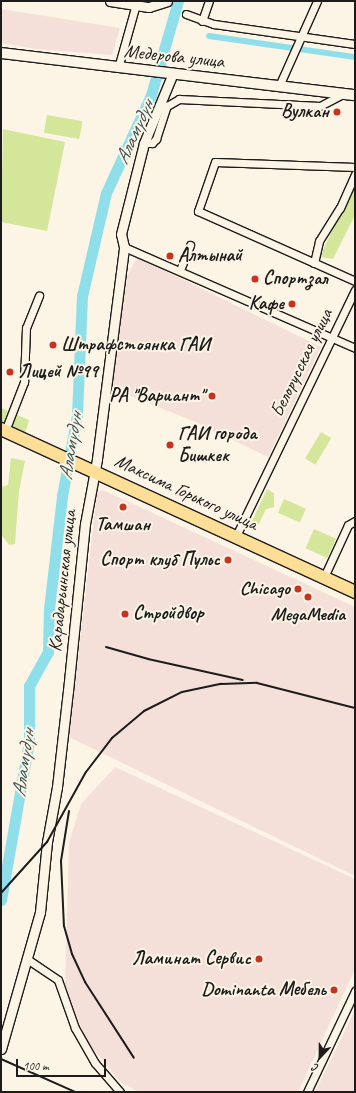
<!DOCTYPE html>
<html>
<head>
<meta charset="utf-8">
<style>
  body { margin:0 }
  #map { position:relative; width:356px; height:1093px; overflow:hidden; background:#fcf5e5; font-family:Caveat,sans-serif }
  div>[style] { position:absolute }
  .built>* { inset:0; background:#f5dfd9 }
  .green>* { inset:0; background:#d4e69a; transform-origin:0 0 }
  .canal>* { height:6px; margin:-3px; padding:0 3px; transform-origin:3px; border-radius:3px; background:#8fdfeb }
  .river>* { height:11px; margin:-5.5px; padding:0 5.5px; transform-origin:5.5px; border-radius:5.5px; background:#8fdfeb }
  .roads { filter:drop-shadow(1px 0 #1c1c1c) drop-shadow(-1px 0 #1c1c1c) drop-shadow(0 1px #1c1c1c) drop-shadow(0 -1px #1c1c1c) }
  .minor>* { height:7px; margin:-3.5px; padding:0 3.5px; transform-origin:3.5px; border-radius:3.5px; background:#fcf5e5 }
  .tertiary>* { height:9px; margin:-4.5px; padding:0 4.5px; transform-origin:4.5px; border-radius:4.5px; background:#fcf5e5 }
  .secondary>* { height:10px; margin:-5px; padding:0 5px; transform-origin:5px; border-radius:5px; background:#fcf5e5 }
  .primary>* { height:12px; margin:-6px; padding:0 6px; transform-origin:6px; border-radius:6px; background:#fdde96 }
  .rail>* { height:2px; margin:-1px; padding:0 1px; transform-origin:1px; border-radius:1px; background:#1c1c1c }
  .dots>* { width:11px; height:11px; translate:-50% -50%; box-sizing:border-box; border:2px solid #fcf5e5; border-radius:50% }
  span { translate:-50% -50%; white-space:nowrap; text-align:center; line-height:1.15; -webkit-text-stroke:4px #fcf5e5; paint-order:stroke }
  .street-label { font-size:19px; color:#1c1c1c }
  .poi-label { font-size:19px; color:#1c1c1c; font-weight:700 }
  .right { translate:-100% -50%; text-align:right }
  .left { translate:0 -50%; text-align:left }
  .water-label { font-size:20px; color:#3e565a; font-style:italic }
  .frame { position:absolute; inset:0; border:2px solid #1c1c1c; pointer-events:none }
  .north { position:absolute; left:300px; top:1037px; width:40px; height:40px; -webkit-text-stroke:3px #fcf5e5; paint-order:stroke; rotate:202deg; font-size:11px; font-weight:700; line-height:16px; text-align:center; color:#1c1c1c }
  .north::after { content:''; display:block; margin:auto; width:14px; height:18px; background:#1c1c1c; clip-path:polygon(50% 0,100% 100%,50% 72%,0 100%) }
  .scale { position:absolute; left:16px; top:1059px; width:90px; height:18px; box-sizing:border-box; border:2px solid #1c1c1c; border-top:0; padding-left:5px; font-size:12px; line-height:14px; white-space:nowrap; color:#1c1c1c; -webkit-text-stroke:3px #fcf5e5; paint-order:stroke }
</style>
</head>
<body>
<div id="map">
  <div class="built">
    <i style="clip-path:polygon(1px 9px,120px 28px,112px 55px,36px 49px,1px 43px)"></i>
    <i style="clip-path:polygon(137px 257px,321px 347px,268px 457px,195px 422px,109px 387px,121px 289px)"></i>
    <i style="clip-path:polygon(103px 490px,355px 607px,355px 876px,69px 737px,97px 493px)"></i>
    <i style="clip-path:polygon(115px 767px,355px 879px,355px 969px,298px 1092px,139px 1092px,120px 1082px,86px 1040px,65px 986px,69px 843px,81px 804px)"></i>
    <i style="clip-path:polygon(355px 1010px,355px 1092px,315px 1092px)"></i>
  </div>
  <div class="green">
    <i style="left:47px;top:115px;width:36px;height:18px;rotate:10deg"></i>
    <i style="clip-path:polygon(3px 129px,65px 142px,47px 231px,1px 222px)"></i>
    <i style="clip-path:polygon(355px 181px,355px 215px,333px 259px,320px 257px)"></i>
    <i style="clip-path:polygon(1px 408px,29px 420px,25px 434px,1px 423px)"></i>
    <i style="left:321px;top:432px;width:12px;height:31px;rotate:31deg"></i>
    <i style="clip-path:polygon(11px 458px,25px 461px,19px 491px,15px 544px,9px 545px,1px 534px,1px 487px,8px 485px)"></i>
    <i style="clip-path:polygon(267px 489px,274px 493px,274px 507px,266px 509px,259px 524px,252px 521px)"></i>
    <i style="left:284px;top:499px;width:24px;height:15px;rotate:24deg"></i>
    <i style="left:314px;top:529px;width:24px;height:21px;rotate:24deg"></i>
  </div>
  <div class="canal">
    <i style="left:209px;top:36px;width:148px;rotate:8.2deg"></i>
  </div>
  <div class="river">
    <i style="left:1px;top:900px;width:161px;rotate:-80deg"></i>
    <i style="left:29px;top:741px;width:55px;rotate:-90deg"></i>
    <i style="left:29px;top:686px;width:39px;rotate:-61deg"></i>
    <i style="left:48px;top:652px;width:43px;rotate:-88.7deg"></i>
    <i style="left:49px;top:609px;width:114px;rotate:-83.4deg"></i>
    <i style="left:62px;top:496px;width:82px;rotate:-79.5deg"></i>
    <i style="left:77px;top:415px;width:119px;rotate:-87.6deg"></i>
    <i style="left:82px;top:296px;width:106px;rotate:-76.9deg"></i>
    <i style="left:106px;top:193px;width:108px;rotate:-65.3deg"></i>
    <i style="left:151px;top:95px;width:98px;rotate:-74deg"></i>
  </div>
  <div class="roads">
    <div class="minor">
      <i style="left:186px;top:14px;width:30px;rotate:20deg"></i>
      <i style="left:214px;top:24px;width:142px;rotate:8.1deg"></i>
      <i style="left:202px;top:21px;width:21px;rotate:-71deg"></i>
      <i style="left:118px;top:68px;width:66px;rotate:-74.3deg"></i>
      <i style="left:279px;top:86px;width:93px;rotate:-65.9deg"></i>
      <i style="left:144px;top:143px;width:8px"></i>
      <i style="left:152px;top:143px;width:6px;rotate:-45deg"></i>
      <i style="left:156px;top:139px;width:35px;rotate:-72deg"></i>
      <i style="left:167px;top:106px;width:14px;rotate:-30deg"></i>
      <i style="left:179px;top:99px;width:141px;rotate:2.8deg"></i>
      <i style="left:320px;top:106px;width:26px;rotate:-28deg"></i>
      <i style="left:355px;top:167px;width:140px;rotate:-178deg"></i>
      <i style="left:215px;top:162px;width:52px;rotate:109.1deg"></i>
      <i style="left:198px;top:211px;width:172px;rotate:24deg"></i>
      <i style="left:124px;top:247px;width:252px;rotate:23.6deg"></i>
      <i style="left:314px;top:263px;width:23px;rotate:-77deg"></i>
      <i style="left:319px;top:241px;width:39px;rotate:-58deg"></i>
      <i style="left:340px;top:208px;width:37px;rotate:-66deg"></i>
      <i style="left:180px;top:270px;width:27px;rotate:-68deg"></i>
      <i style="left:5px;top:431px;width:53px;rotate:-68.8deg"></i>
      <i style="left:24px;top:382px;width:54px;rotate:-87.9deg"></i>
      <i style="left:26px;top:328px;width:35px;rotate:-68deg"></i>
      <i style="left:236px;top:536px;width:273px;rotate:-64.2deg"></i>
      <i style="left:324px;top:577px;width:57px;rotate:-65.2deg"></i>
      <i style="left:348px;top:525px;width:8px;rotate:-30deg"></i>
      <i style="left:27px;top:959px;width:37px;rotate:34deg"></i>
      <i style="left:58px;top:980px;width:51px;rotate:70.5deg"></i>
      <i style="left:75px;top:1028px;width:40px;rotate:60.3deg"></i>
      <i style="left:95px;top:1063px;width:38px;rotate:49deg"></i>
      <i style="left:307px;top:1092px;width:112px;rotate:-64.6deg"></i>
    </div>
    <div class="tertiary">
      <i style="left:110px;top:1px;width:39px;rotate:9deg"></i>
      <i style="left:149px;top:7px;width:19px;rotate:-18deg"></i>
      <i style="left:1px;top:1049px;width:142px;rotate:-74.1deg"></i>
      <i style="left:40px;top:912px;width:70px;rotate:-84.3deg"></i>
      <i style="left:47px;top:842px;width:56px;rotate:-79.7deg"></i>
      <i style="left:57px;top:787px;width:97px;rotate:-83.5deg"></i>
      <i style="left:68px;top:691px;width:168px;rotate:-84.2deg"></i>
      <i style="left:85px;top:524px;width:66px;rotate:-79.5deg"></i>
      <i style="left:97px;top:459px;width:214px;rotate:-82.7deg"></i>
      <i style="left:124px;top:247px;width:13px;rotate:-103deg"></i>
      <i style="left:121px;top:234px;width:94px;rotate:-75.8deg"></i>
      <i style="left:144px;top:143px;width:76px;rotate:-67.5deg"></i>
    </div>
    <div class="secondary">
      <i style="left:1px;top:53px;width:356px;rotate:6.8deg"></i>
    </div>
    <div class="primary">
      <i style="left:1px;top:429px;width:390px;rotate:24.7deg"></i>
    </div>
  </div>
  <div class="rail">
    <i style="left:106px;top:647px;width:44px;rotate:15.9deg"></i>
    <i style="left:148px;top:659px;width:97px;rotate:12.5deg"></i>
    <i style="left:69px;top:811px;width:51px;rotate:99.1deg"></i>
    <i style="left:61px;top:861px;width:65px;rotate:87.4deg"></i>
    <i style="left:64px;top:926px;width:29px;rotate:74deg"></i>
    <i style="left:72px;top:954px;width:31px;rotate:65deg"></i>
    <i style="left:85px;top:982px;width:90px;rotate:57.2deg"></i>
    <i style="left:1px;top:893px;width:69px;rotate:-48deg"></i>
    <i style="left:47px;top:842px;width:80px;rotate:-60.9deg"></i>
    <i style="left:86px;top:772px;width:43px;rotate:-52.6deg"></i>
    <i style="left:112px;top:738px;width:42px;rotate:-40.2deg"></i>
    <i style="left:144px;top:711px;width:42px;rotate:-26.6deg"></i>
    <i style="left:182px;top:692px;width:40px;rotate:-12deg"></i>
    <i style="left:221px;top:684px;width:36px;rotate:-2deg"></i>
    <i style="left:257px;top:683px;width:101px;rotate:14.3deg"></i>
    <i style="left:1px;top:1059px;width:81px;rotate:24deg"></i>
  </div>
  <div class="dots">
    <i style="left:337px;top:112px;background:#c8321e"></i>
    <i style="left:170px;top:256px;background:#c8321e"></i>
    <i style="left:255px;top:279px;background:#c8321e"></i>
    <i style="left:292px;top:304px;background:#c8321e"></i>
    <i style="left:53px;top:345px;background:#c8321e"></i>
    <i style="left:10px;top:372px;background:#c8321e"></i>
    <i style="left:212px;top:396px;background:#c8321e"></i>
    <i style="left:170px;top:445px;background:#c8321e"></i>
    <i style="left:123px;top:507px;background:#c8321e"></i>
    <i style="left:228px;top:560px;background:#c8321e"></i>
    <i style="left:298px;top:589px;background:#c8321e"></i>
    <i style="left:308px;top:597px;background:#c8321e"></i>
    <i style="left:125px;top:614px;background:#c8321e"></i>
    <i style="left:259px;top:959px;background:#c8321e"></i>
    <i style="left:334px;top:990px;background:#c8321e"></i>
  </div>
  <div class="street-label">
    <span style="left:174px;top:57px;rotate:6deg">Медерова улица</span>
    <span style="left:302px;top:363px;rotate:-64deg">Белорусская улица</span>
    <span style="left:186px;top:493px;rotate:25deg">Максима Горького улица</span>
    <span style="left:63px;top:581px;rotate:-84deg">Карадарьинская улица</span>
  </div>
  <div class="poi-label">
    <span class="right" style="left:329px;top:112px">Вулкан</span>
    <span class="left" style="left:178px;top:256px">Алтынай</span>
    <span class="left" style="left:263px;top:279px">Спортзал</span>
    <span class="right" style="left:284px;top:304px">Кафе</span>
    <span class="left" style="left:61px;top:345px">Штрафстоянка ГАИ</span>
    <span class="left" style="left:18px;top:372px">Лицей №99</span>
    <span class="right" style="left:204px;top:396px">РА "Вариант"</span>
    <span class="left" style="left:178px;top:445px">ГАИ города<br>Бишкек</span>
    <span style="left:123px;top:525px">Тамшан</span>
    <span class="right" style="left:220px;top:560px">Спорт клуб Пульс</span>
    <span class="right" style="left:290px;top:589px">Chicago</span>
    <span class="left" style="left:133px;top:614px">Стройдвор</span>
    <span style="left:308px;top:615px">MegaMedia</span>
    <span class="right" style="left:251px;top:959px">Ламинат Сервис</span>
    <span class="right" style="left:326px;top:990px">Dominanta Мебель</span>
  </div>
  <div class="water-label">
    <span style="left:134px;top:132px;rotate:-66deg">Аламүдүн</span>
    <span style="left:70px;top:446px;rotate:-81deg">Аламүдүн</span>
    <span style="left:23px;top:763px;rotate:-82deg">Аламүдүн</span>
  </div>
  <div class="frame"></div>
  <div class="north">С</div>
  <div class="scale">100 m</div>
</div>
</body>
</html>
